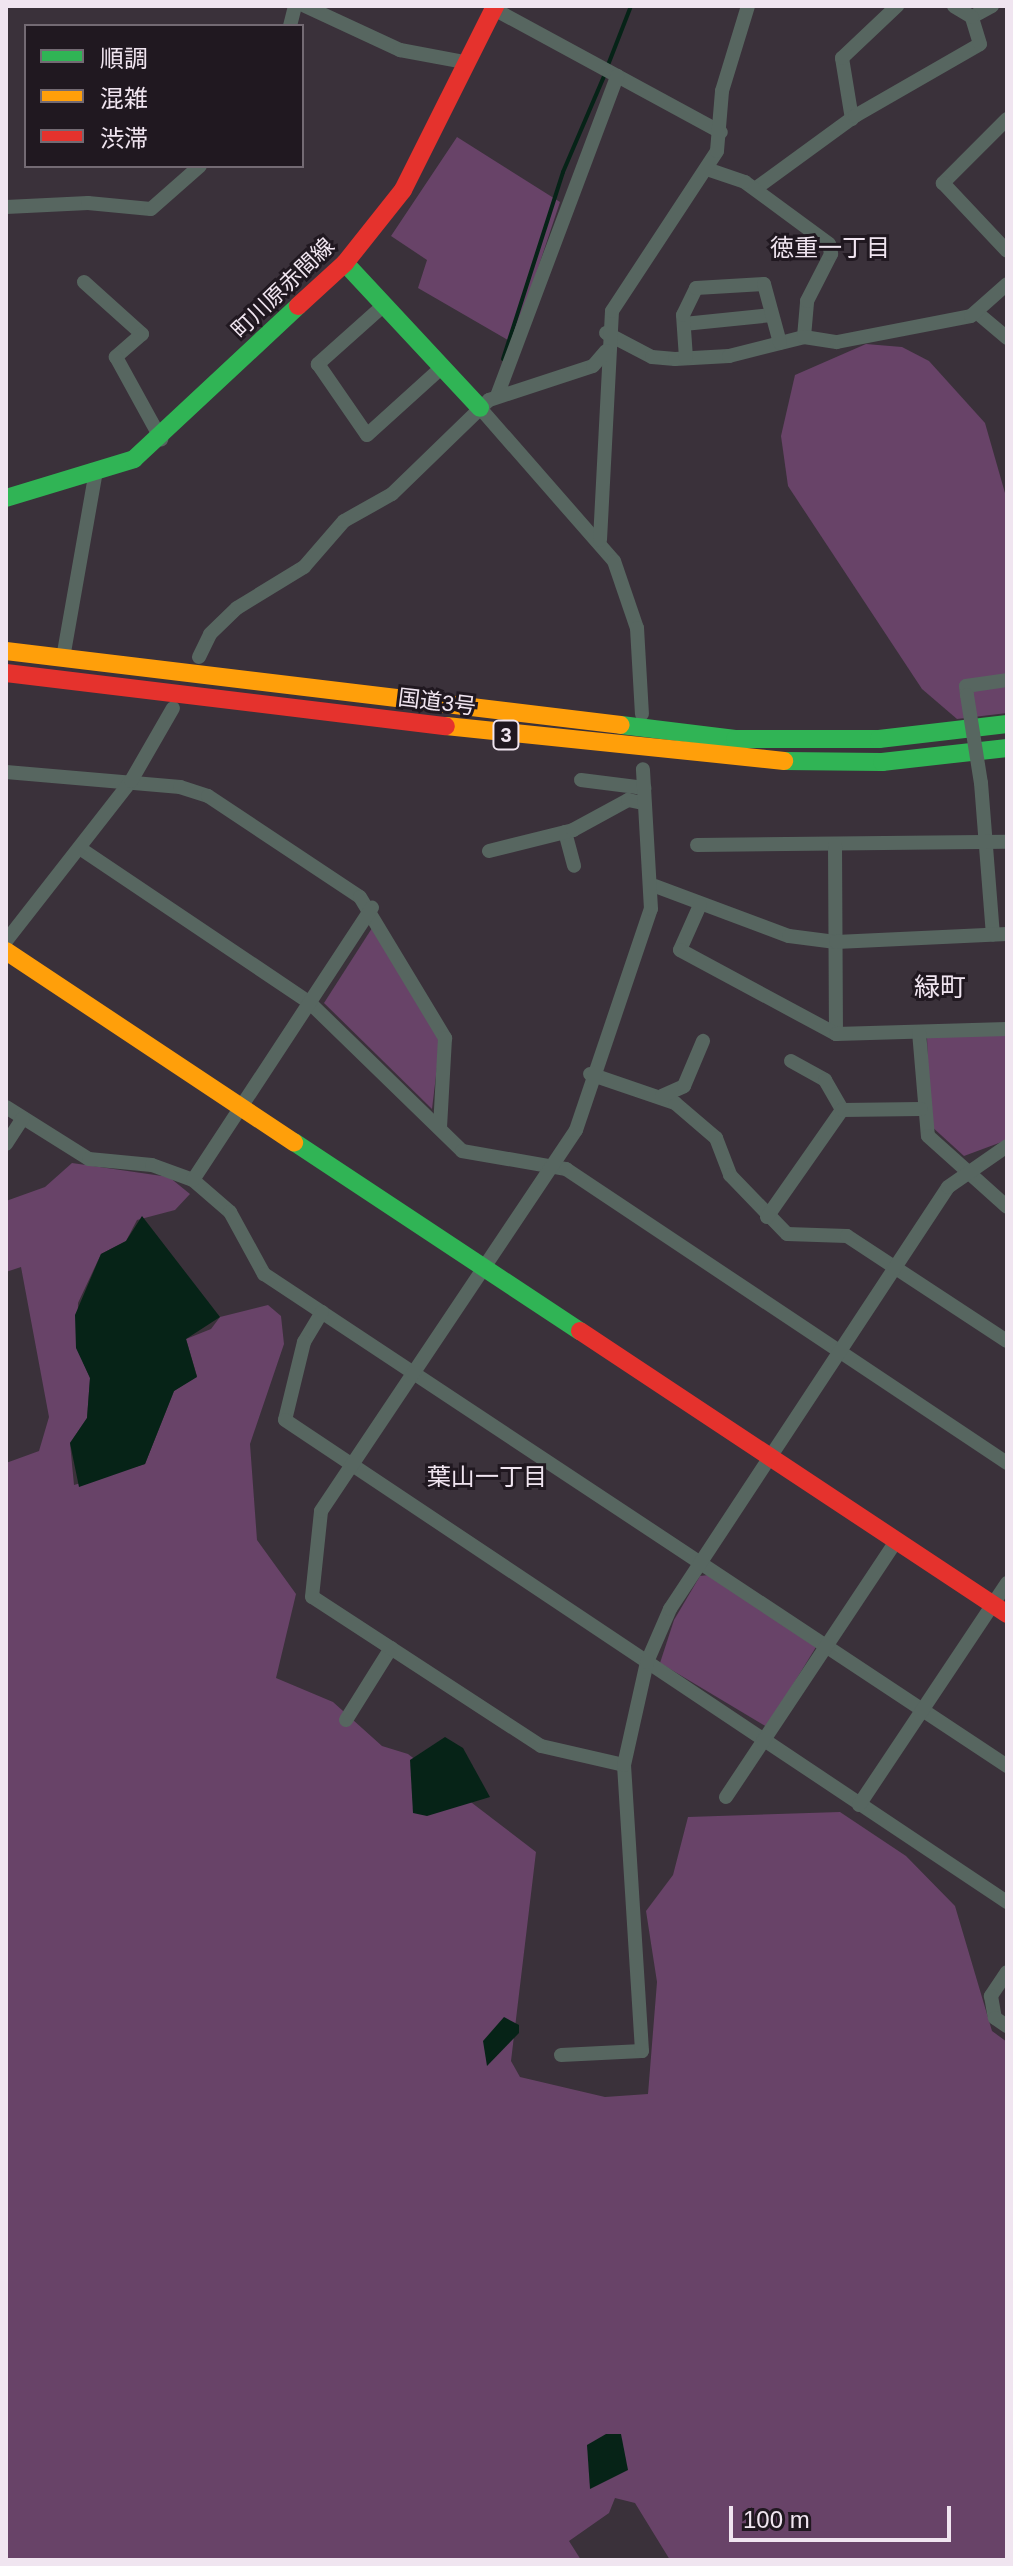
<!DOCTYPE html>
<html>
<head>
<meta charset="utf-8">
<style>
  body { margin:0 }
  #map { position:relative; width:1013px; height:2566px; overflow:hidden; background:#3a313a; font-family:Helvetica,"Noto Sans JP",sans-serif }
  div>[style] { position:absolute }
  .green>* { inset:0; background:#684368 }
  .water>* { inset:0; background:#062317 }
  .stream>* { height:4px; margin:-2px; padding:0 2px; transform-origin:2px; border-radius:2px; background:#062317 }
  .street>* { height:14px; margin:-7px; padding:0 7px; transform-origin:7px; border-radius:7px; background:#576660 }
  .fast>* { height:18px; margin:-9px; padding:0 9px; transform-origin:9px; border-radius:9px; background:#30b455 }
  .slow>* { height:18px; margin:-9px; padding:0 9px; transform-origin:9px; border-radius:9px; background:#ff9f0a }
  .jam>* { height:18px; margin:-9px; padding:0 9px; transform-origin:9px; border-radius:9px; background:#e5322d }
  .street-bridge>* { height:14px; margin:-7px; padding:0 7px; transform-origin:7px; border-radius:7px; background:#576660 }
  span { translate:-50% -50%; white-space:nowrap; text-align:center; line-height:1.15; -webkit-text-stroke:6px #201820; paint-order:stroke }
  .shield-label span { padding:2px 6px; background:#201820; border:2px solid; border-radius:6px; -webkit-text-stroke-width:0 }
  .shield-label { font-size:20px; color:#f0e5f0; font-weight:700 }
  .street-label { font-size:22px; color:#f0e5f0 }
  .neighbourhood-label { font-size:24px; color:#f0e5f0 }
  .quarter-label { font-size:26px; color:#f0e5f0 }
  .frame { position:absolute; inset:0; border:8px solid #f0e5f0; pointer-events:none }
  .legend { position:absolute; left:24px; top:24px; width:280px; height:144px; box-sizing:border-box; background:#201820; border:2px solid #736a73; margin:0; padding:10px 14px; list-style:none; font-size:24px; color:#f0e5f0 }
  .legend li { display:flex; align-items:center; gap:16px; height:40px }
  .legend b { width:40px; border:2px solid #736a73 }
  .scale { position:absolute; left:729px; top:2506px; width:222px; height:36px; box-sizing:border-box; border:4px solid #f0e5f0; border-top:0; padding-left:10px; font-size:24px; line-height:28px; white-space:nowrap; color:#f0e5f0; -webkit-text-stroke:6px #201820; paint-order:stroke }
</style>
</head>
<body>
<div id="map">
  <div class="green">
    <i style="clip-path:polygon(457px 137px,560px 202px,513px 343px,418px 288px,427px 260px,391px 236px)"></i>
    <i style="clip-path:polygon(866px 344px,902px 347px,929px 361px,985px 423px,1007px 500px,1007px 713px,957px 719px,922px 689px,788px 486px,781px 436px,795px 375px)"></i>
    <i style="clip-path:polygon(374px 925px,440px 1042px,432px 1109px,324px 1003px)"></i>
    <i style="clip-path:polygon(1007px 1035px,1007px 1140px,964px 1156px,930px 1125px,927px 1037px)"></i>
    <i style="clip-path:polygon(72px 1163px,169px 1177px,190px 1194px,175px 1210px,137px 1220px,126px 1241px,101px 1254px,78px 1303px,77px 1348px,90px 1378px,87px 1418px,70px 1443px,74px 1485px,145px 1464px,174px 1391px,197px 1376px,186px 1339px,211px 1329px,220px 1317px,268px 1305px,281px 1316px,284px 1344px,250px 1444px,257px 1540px,296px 1594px,276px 1678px,333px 1702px,382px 1746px,408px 1754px,536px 1852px,511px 2061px,520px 2077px,605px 2097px,648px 2094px,657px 1982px,646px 1911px,673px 1875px,688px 1817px,840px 1812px,906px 1856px,955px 1906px,992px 2031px,1007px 2042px,1007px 2560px,670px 2560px,635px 2503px,615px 2498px,609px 2513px,569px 2541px,581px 2560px,6px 2560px,6px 1463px,39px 1451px,49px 1417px,21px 1267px,6px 1272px,6px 1201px,45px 1187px)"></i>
    <i style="clip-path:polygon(708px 1575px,816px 1647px,767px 1727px,660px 1663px,674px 1620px,700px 1576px)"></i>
  </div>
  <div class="water">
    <i style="clip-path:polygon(142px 1216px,220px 1317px,186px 1339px,197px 1377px,174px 1391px,145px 1464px,79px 1487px,70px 1443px,87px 1418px,90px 1378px,76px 1348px,75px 1315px,101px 1254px,126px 1241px)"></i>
    <i style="clip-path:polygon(445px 1737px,463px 1748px,490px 1797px,427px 1816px,413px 1813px,410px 1760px)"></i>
    <i style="clip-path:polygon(504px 2017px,519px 2025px,519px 2033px,487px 2066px,483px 2041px)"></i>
    <i style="clip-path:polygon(606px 2434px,621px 2434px,628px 2470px,590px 2489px,587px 2445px)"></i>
  </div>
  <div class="stream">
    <i style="left:608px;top:65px;width:63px;rotate:-68.7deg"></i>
    <i style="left:503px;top:359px;width:196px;rotate:-72.2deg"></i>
    <i style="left:563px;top:172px;width:107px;rotate:-66.8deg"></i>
  </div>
  <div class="street">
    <i style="left:305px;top:6px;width:105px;rotate:24.9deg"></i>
    <i style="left:400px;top:50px;width:66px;rotate:10.5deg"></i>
    <i style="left:494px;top:9px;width:258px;rotate:28.5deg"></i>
    <i style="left:972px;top:17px;width:23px;rotate:-29deg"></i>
    <i style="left:290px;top:26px;width:21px;rotate:-76deg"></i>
    <i style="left:852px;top:119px;width:62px;rotate:-99.3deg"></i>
    <i style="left:842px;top:58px;width:76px;rotate:-43.4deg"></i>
    <i style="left:1007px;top:119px;width:91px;rotate:135deg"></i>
    <i style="left:943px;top:183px;width:93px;rotate:46.7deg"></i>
    <i style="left:755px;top:189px;width:124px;rotate:-36.1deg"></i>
    <i style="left:855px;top:116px;width:144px;rotate:-29.9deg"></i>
    <i style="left:980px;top:44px;width:28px;rotate:-107deg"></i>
    <i style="left:972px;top:17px;width:21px;rotate:-149deg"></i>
    <i style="left:6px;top:207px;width:82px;rotate:-2.8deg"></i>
    <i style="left:88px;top:203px;width:63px;rotate:5.4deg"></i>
    <i style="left:151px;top:209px;width:65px;rotate:-41.3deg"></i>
    <i style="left:84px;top:282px;width:78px;rotate:41.9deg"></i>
    <i style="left:142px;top:334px;width:35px;rotate:139deg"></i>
    <i style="left:116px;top:357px;width:94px;rotate:61.2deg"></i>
    <i style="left:384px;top:305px;width:89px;rotate:138.2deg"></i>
    <i style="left:318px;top:364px;width:86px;rotate:55.4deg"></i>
    <i style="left:367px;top:435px;width:98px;rotate:-42.1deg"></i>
    <i style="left:981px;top:316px;width:34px;rotate:40deg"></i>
    <i style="left:684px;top:324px;width:88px;rotate:-5.8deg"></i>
    <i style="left:606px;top:333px;width:52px;rotate:27.6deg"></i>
    <i style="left:652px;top:357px;width:23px;rotate:5deg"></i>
    <i style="left:675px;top:359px;width:54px;rotate:-3.2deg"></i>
    <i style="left:729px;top:356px;width:77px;rotate:-14.2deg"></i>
    <i style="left:804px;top:337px;width:36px;rotate:-85deg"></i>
    <i style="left:807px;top:301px;width:53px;rotate:-62.9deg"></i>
    <i style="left:831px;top:254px;width:10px;rotate:-101deg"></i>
    <i style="left:829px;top:244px;width:104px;rotate:-143.6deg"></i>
    <i style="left:745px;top:182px;width:40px;rotate:-161.1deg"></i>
    <i style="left:804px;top:337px;width:33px;rotate:9deg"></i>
    <i style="left:837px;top:342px;width:136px;rotate:-11deg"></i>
    <i style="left:971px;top:316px;width:48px;rotate:-41.6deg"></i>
    <i style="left:686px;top:358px;width:43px;rotate:-94deg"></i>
    <i style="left:683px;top:315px;width:30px;rotate:-64deg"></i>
    <i style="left:696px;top:288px;width:68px;rotate:-3.4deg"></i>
    <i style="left:764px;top:284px;width:61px;rotate:74.8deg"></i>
    <i style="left:497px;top:396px;width:342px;rotate:-69.4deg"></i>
    <i style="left:480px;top:408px;width:203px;rotate:48.8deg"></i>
    <i style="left:614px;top:561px;width:71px;rotate:71.1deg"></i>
    <i style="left:637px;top:628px;width:86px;rotate:86.7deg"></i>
    <i style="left:600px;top:540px;width:229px;rotate:-87deg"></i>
    <i style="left:612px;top:311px;width:191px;rotate:-56.7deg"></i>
    <i style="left:717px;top:151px;width:60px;rotate:-85.2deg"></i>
    <i style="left:722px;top:91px;width:89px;rotate:-73deg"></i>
    <i style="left:199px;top:657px;width:25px;rotate:-64deg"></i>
    <i style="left:210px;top:634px;width:37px;rotate:-44deg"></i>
    <i style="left:237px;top:608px;width:79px;rotate:-31.5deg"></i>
    <i style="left:304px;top:567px;width:61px;rotate:-49deg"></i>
    <i style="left:344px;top:521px;width:55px;rotate:-29.4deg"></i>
    <i style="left:392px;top:494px;width:135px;rotate:-44.1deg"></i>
    <i style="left:489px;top:400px;width:109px;rotate:-18.1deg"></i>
    <i style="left:593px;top:366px;width:20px;rotate:-49deg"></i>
    <i style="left:63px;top:658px;width:185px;rotate:-80deg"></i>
    <i style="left:967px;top:695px;width:9px;rotate:-96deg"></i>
    <i style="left:966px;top:686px;width:41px;rotate:-8.3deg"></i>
    <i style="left:6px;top:772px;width:175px;rotate:4.9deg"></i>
    <i style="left:180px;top:787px;width:29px;rotate:18deg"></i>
    <i style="left:208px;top:796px;width:182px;rotate:33.6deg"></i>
    <i style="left:360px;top:897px;width:165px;rotate:58.9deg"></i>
    <i style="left:445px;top:1038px;width:89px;rotate:93.2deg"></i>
    <i style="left:581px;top:780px;width:64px;rotate:7.2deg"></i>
    <i style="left:981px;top:783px;width:152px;rotate:85.5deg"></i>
    <i style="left:565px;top:832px;width:35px;rotate:75deg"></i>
    <i style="left:697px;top:845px;width:310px;rotate:-0.6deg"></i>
    <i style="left:835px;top:845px;width:189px;rotate:89.7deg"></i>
    <i style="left:81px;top:849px;width:276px;rotate:33.9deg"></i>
    <i style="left:310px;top:1003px;width:212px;rotate:44.2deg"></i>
    <i style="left:462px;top:1151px;width:106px;rotate:9.8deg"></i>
    <i style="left:566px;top:1169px;width:530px;rotate:33.69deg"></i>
    <i style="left:489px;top:851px;width:87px;rotate:-14deg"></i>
    <i style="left:573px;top:830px;width:63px;rotate:-28.6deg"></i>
    <i style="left:628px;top:800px;width:16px;rotate:11deg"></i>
    <i style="left:655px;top:886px;width:143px;rotate:20.5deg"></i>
    <i style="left:789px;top:936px;width:47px;rotate:7.3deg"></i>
    <i style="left:836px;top:942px;width:171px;rotate:-2.7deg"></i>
    <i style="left:700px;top:905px;width:49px;rotate:114deg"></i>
    <i style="left:680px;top:950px;width:177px;rotate:28.3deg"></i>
    <i style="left:836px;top:1034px;width:171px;rotate:-1.7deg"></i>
    <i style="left:6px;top:941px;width:203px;rotate:-52deg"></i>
    <i style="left:131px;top:781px;width:84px;rotate:-60.1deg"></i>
    <i style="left:919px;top:1032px;width:104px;rotate:85.1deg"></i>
    <i style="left:928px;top:1136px;width:106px;rotate:41.9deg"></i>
    <i style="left:791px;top:1061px;width:39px;rotate:29deg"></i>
    <i style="left:825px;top:1080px;width:34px;rotate:60deg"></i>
    <i style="left:590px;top:1074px;width:90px;rotate:18.8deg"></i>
    <i style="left:675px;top:1103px;width:54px;rotate:40.5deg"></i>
    <i style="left:716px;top:1138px;width:40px;rotate:69deg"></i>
    <i style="left:730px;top:1175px;width:82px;rotate:46deg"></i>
    <i style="left:787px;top:1234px;width:60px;rotate:1.9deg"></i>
    <i style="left:847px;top:1236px;width:191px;rotate:33.3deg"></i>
    <i style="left:662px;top:1096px;width:24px;rotate:-24deg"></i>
    <i style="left:684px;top:1086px;width:49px;rotate:-67.1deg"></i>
    <i style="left:6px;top:1107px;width:98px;rotate:32.1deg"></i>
    <i style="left:89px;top:1159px;width:63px;rotate:5.4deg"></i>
    <i style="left:152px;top:1165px;width:44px;rotate:20.1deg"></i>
    <i style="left:193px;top:1180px;width:49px;rotate:40.9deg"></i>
    <i style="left:230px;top:1212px;width:71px;rotate:61.3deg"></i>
    <i style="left:264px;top:1274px;width:891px;rotate:33.51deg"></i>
    <i style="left:6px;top:1144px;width:31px;rotate:-57deg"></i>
    <i style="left:193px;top:1180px;width:326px;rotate:-56.7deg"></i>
    <i style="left:767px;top:1217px;width:131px;rotate:-55deg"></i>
    <i style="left:842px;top:1110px;width:79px;rotate:-0.7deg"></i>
    <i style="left:322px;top:1312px;width:35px;rotate:121deg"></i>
    <i style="left:304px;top:1342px;width:80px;rotate:103.7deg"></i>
    <i style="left:285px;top:1420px;width:868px;rotate:33.73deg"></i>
    <i style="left:346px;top:1720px;width:85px;rotate:-58deg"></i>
    <i style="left:624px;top:1765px;width:85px;rotate:-167.1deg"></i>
    <i style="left:541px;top:1746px;width:273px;rotate:-146.9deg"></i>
    <i style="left:312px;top:1597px;width:86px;rotate:-84deg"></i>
    <i style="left:321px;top:1511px;width:458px;rotate:-56.2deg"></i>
    <i style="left:576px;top:1130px;width:233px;rotate:-71.3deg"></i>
    <i style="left:651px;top:909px;width:140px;rotate:-93.3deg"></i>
    <i style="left:726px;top:1797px;width:307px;rotate:-56.4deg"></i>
    <i style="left:859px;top:1805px;width:267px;rotate:-56.3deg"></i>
    <i style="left:1007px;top:1972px;width:29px;rotate:124deg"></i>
    <i style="left:991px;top:1996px;width:22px;rotate:80deg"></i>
    <i style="left:995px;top:2018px;width:14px;rotate:34deg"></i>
    <i style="left:561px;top:2055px;width:81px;rotate:-2.8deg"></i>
    <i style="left:642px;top:2051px;width:287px;rotate:-93.6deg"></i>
    <i style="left:624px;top:1765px;width:106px;rotate:-77.4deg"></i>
    <i style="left:647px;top:1662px;width:58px;rotate:-66.5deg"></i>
    <i style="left:670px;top:1609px;width:505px;rotate:-56.62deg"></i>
    <i style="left:948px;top:1187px;width:72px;rotate:-34.8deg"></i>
  </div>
  <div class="fast">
    <i style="left:345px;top:263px;width:198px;rotate:47deg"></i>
    <i style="left:6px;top:498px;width:134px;rotate:-16.9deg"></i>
    <i style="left:134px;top:459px;width:224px;rotate:-43deg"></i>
    <i style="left:621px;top:725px;width:115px;rotate:7deg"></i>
    <i style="left:735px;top:739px;width:144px"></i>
    <i style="left:879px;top:739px;width:129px;rotate:-6.7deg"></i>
    <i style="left:784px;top:761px;width:98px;rotate:0.6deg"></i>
    <i style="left:882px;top:762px;width:126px;rotate:-6.4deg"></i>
    <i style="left:294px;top:1142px;width:343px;rotate:33.5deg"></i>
  </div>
  <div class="slow">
    <i style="left:6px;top:651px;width:619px;rotate:6.86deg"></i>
    <i style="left:446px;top:726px;width:340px;rotate:5.9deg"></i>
    <i style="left:6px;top:951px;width:346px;rotate:33.6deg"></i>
  </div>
  <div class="jam">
    <i style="left:298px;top:306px;width:64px;rotate:-42.5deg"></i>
    <i style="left:345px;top:263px;width:93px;rotate:-51.5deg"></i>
    <i style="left:403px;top:190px;width:206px;rotate:-63.4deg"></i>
    <i style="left:6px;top:673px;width:443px;rotate:6.9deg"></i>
    <i style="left:580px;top:1331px;width:512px;rotate:33.53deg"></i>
  </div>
  <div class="street-bridge">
    <i style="left:967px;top:695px;width:89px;rotate:81deg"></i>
  </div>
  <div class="shield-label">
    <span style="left:506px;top:735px">3</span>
  </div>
  <div class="street-label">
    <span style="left:283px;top:288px;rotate:-44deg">町川原赤間線</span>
    <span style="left:437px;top:702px;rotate:7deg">国道3号</span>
  </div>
  <div class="neighbourhood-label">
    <span style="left:830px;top:248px">徳重一丁目</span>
    <span style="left:487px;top:1477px">葉山一丁目</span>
  </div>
  <div class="quarter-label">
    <span style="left:940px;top:988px">緑町</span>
  </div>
  <div class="frame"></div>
  <ul class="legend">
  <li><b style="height:10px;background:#30b455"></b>順調</li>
  <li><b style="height:10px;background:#ff9f0a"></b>混雑</li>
  <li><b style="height:10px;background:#e5322d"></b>渋滞</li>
  </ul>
  <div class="scale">100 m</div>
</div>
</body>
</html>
